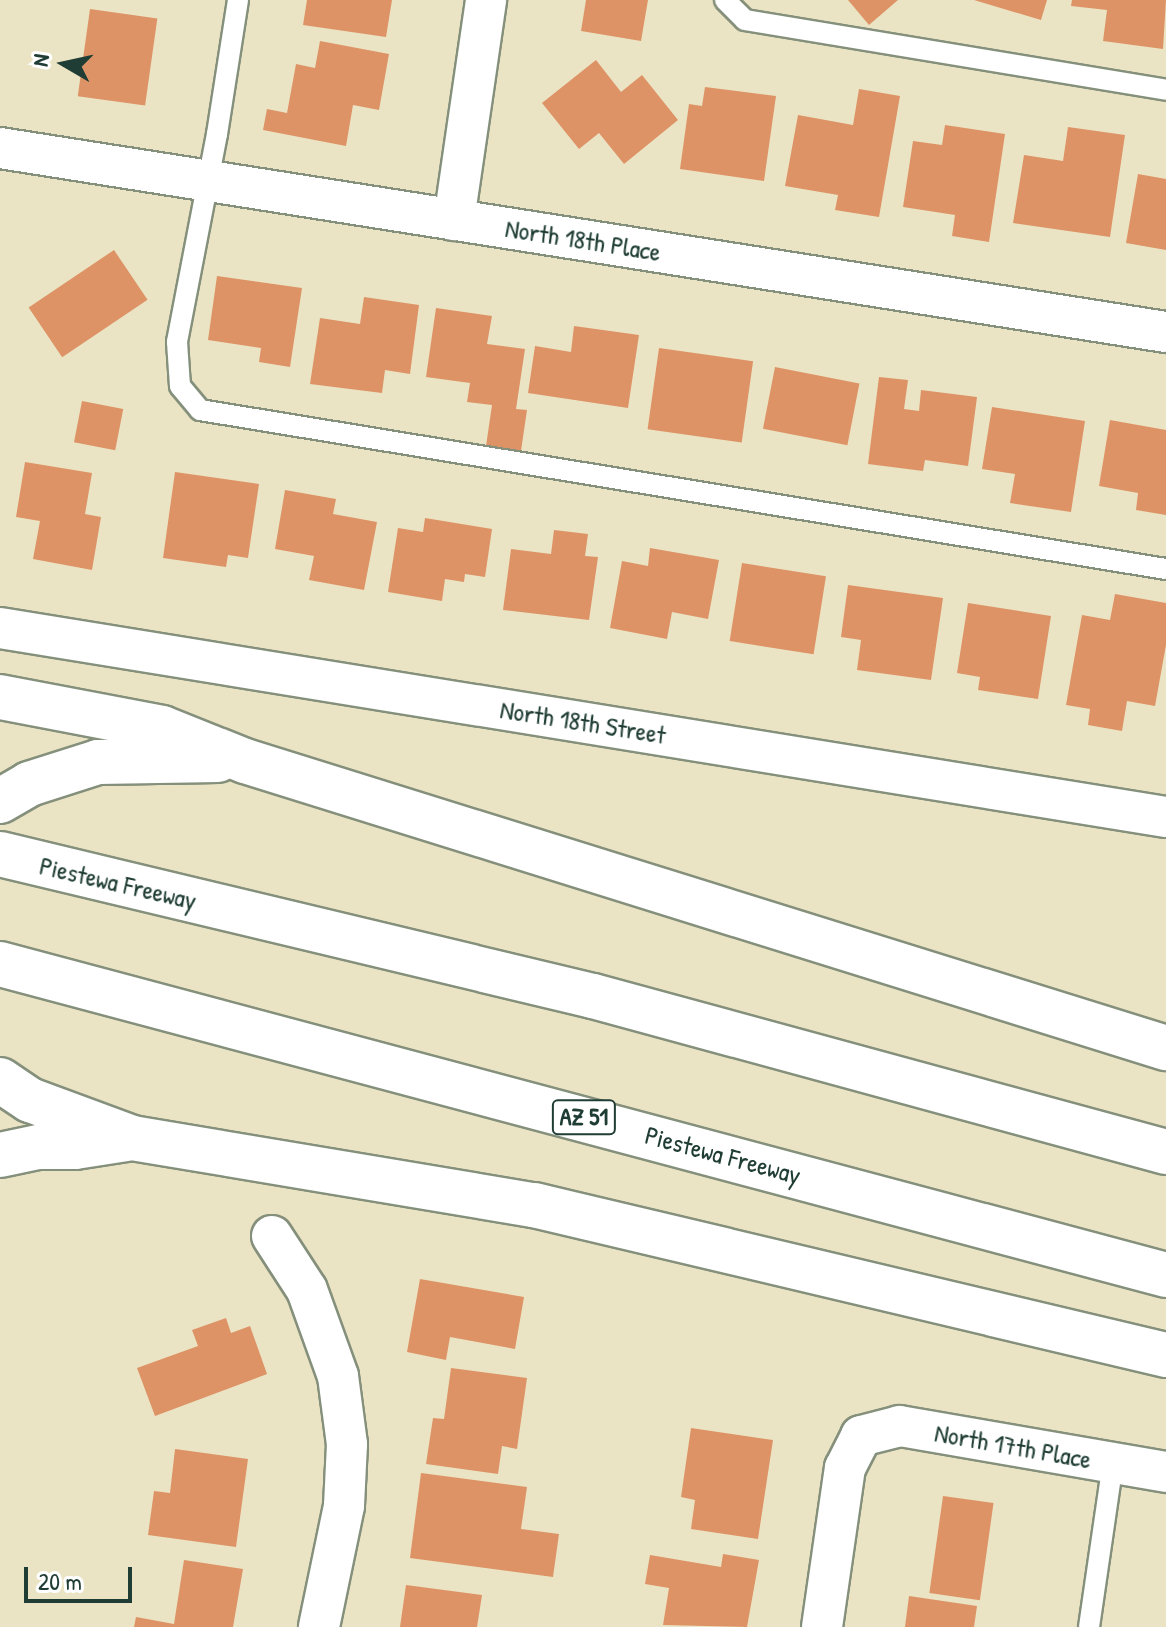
<!DOCTYPE html>
<html>
<head>
<meta charset="utf-8">
<style>
  body { margin:0 }
  #map { position:relative; width:1166px; height:1627px; overflow:hidden; background:#ebe4c4; font-family:"Patrick Hand",sans-serif }
  div>[style] { position:absolute }
  .building>* { inset:0; background:#dd9366; transform-origin:0 0 }
  .roads { filter:drop-shadow(2px 0 #85907c) drop-shadow(-2px 0 #85907c) drop-shadow(0 2px #85907c) drop-shadow(0 -2px #85907c) }
  .lane>* { height:20px; margin:-10px; padding:0 10px; transform-origin:10px; border-radius:10px; background:#fff }
  .street>* { height:40px; margin:-20px; padding:0 20px; transform-origin:20px; border-radius:20px; background:#fff }
  .highway>* { height:44px; margin:-22px; padding:0 22px; transform-origin:22px; border-radius:22px; background:#fff }
  span { translate:-50% -50%; white-space:nowrap; text-align:center; line-height:1.15; -webkit-text-stroke:8px #fff; paint-order:stroke }
  .shield-label span { padding:2px 6px; background:#fff; border:2px solid; border-radius:6px; -webkit-text-stroke-width:0 }
  .shield-label { font-size:24px; color:#1f3d34; font-weight:700 }
  .street-label { font-size:26px; color:#1f3d34 }
  .north { position:absolute; left:24px; top:24px; width:80px; height:80px; -webkit-text-stroke:6px #fff; paint-order:stroke; rotate:279deg; font-size:22px; font-weight:700; line-height:32px; text-align:center; color:#1f3d34 }
  .north::after { content:''; display:block; margin:auto; width:28px; height:36px; background:#1f3d34; clip-path:polygon(50% 0,100% 100%,50% 72%,0 100%) }
  .scale { position:absolute; left:24px; top:1567px; width:108px; height:36px; box-sizing:border-box; border:4px solid #1f3d34; border-top:0; padding-left:10px; font-size:24px; line-height:28px; white-space:nowrap; color:#1f3d34; -webkit-text-stroke:6px #fff; paint-order:stroke }
</style>
</head>
<body>
<div id="map">
  <div class="building">
    <i style="clip-path:polygon(307px 0,392px 0,386px 37px,303px 25px)"></i>
    <i style="clip-path:polygon(586px 0,648px 0,641px 41px,581px 31px)"></i>
    <i style="clip-path:polygon(848px 0,898px 0,869px 25px)"></i>
    <i style="clip-path:polygon(974px 0,1047px 0,1041px 20px)"></i>
    <i style="clip-path:polygon(1072px 0,1166px 0,1163px 49px,1103px 41px,1107px 10px,1071px 6px)"></i>
    <i style="left:90px;top:9px;width:68px;height:88px;rotate:8deg"></i>
    <i style="clip-path:polygon(320px 41px,389px 54px,379px 110px,353px 105px,346px 146px,263px 130px,267px 109px,287px 113px,296px 64px,315px 68px)"></i>
    <i style="clip-path:polygon(596px 60px,621px 92px,642px 75px,678px 120px,624px 164px,599px 133px,579px 149px,542px 103px)"></i>
    <i style="clip-path:polygon(705px 87px,776px 96px,764px 181px,680px 169px,689px 104px,702px 106px)"></i>
    <i style="clip-path:polygon(859px 89px,900px 96px,879px 217px,835px 210px,838px 195px,785px 186px,798px 115px,853px 125px)"></i>
    <i style="clip-path:polygon(945px 125px,1005px 134px,989px 242px,952px 236px,955px 215px,903px 207px,913px 141px,942px 145px)"></i>
    <i style="clip-path:polygon(1068px 127px,1125px 135px,1110px 237px,1013px 223px,1024px 155px,1063px 161px)"></i>
    <i style="clip-path:polygon(1138px 174px,1166px 179px,1166px 250px,1126px 243px)"></i>
    <i style="left:114px;top:250px;width:60px;height:103px;rotate:56deg"></i>
    <i style="clip-path:polygon(217px 276px,302px 288px,290px 367px,259px 362px,261px 348px,208px 340px)"></i>
    <i style="clip-path:polygon(364px 297px,419px 305px,410px 374px,385px 370px,382px 393px,310px 384px,320px 318px,360px 324px)"></i>
    <i style="clip-path:polygon(436px 308px,492px 316px,487px 344px,525px 349px,516px 409px,527px 410px,521px 451px,486px 446px,492px 405px,467px 402px,470px 383px,426px 377px)"></i>
    <i style="clip-path:polygon(574px 326px,639px 335px,628px 408px,528px 393px,535px 346px,571px 352px)"></i>
    <i style="left:659px;top:348px;width:95px;height:82px;rotate:8deg"></i>
    <i style="left:775px;top:367px;width:86px;height:63px;rotate:11deg"></i>
    <i style="clip-path:polygon(879px 377px,908px 380px,904px 409px,919px 411px,921px 390px,977px 397px,968px 466px,925px 460px,923px 471px,868px 464px)"></i>
    <i style="left:82px;top:401px;width:42px;height:42px;rotate:11deg"></i>
    <i style="clip-path:polygon(992px 407px,1085px 421px,1071px 512px,1010px 503px,1015px 474px,982px 469px)"></i>
    <i style="clip-path:polygon(1110px 420px,1166px 430px,1166px 515px,1136px 510px,1138px 493px,1099px 486px)"></i>
    <i style="clip-path:polygon(25px 462px,92px 473px,85px 514px,101px 517px,92px 570px,33px 559px,40px 521px,16px 517px)"></i>
    <i style="clip-path:polygon(175px 472px,259px 484px,248px 558px,228px 555px,226px 567px,163px 558px)"></i>
    <i style="clip-path:polygon(285px 490px,336px 499px,333px 514px,377px 522px,364px 590px,309px 580px,314px 556px,275px 549px)"></i>
    <i style="clip-path:polygon(425px 518px,492px 529px,485px 577px,465px 574px,464px 582px,445px 579px,442px 601px,388px 592px,398px 528px,423px 532px)"></i>
    <i style="clip-path:polygon(554px 530px,588px 534px,585px 556px,598px 557px,589px 620px,503px 610px,511px 549px,551px 554px)"></i>
    <i style="clip-path:polygon(650px 548px,719px 560px,708px 619px,672px 612px,667px 639px,610px 628px,622px 561px,648px 566px)"></i>
    <i style="left:742px;top:563px;width:85px;height:79px;rotate:9deg"></i>
    <i style="clip-path:polygon(848px 585px,943px 598px,931px 680px,857px 670px,861px 640px,841px 637px)"></i>
    <i style="clip-path:polygon(1115px 594px,1166px 603px,1166px 645px,1155px 706px,1127px 701px,1122px 731px,1088px 725px,1090px 709px,1066px 705px,1082px 615px,1110px 620px)"></i>
    <i style="clip-path:polygon(968px 603px,1051px 616px,1038px 699px,978px 690px,980px 677px,957px 673px)"></i>
    <i style="clip-path:polygon(420px 1279px,524px 1297px,515px 1349px,450px 1337px,446px 1360px,407px 1352px)"></i>
    <i style="clip-path:polygon(226px 1318px,231px 1333px,250px 1326px,267px 1374px,155px 1416px,137px 1368px,198px 1346px,192px 1330px)"></i>
    <i style="clip-path:polygon(451px 1368px,527px 1378px,517px 1449px,502px 1446px,498px 1474px,426px 1464px,433px 1418px,444px 1419px)"></i>
    <i style="clip-path:polygon(691px 1428px,773px 1440px,758px 1539px,691px 1529px,695px 1500px,681px 1497px)"></i>
    <i style="clip-path:polygon(175px 1449px,248px 1459px,236px 1547px,148px 1535px,154px 1491px,170px 1493px)"></i>
    <i style="clip-path:polygon(421px 1473px,527px 1487px,521px 1529px,559px 1534px,553px 1577px,410px 1558px)"></i>
    <i style="left:943px;top:1496px;width:51px;height:98px;rotate:8deg"></i>
    <i style="clip-path:polygon(723px 1554px,759px 1560px,747px 1627px,663px 1625px,669px 1588px,645px 1584px,650px 1555px,721px 1567px)"></i>
    <i style="clip-path:polygon(184px 1560px,243px 1569px,233px 1627px,134px 1627px,136px 1617px,174px 1624px)"></i>
    <i style="clip-path:polygon(406px 1585px,482px 1595px,477px 1627px,400px 1627px)"></i>
    <i style="clip-path:polygon(909px 1596px,977px 1606px,974px 1627px,905px 1627px)"></i>
  </div>
  <div class="roads">
    <div class="lane">
      <i style="left:238px;top:0;width:136px;rotate:98.9deg"></i>
      <i style="left:217px;top:134px;width:212px;rotate:100.9deg"></i>
      <i style="left:177px;top:342px;width:44px;rotate:86.1deg"></i>
      <i style="left:180px;top:386px;width:31px;rotate:50deg"></i>
      <i style="left:200px;top:410px;width:979px;rotate:9.35deg"></i>
      <i style="left:725px;top:0;width:28px;rotate:45deg"></i>
      <i style="left:745px;top:20px;width:427px;rotate:9.4deg"></i>
      <i style="left:1089px;top:1627px;width:166px;rotate:-81.7deg"></i>
    </div>
    <div class="street">
      <i style="left:0;top:148px;width:1180px;rotate:8.97deg"></i>
      <i style="left:454px;top:220px;width:222px;rotate:-81.7deg"></i>
      <i style="left:0;top:628px;width:1181px;rotate:9.21deg"></i>
      <i style="left:272px;top:1236px;width:64px;rotate:57.1deg"></i>
      <i style="left:307px;top:1290px;width:91px;rotate:70.2deg"></i>
      <i style="left:338px;top:1376px;width:69px;rotate:82.5deg"></i>
      <i style="left:347px;top:1444px;width:62px;rotate:92.8deg"></i>
      <i style="left:344px;top:1506px;width:124px;rotate:101.7deg"></i>
      <i style="left:822px;top:1627px;width:161px;rotate:-81.8deg"></i>
      <i style="left:845px;top:1468px;width:36px;rotate:-63deg"></i>
      <i style="left:861px;top:1436px;width:40px;rotate:-14.4deg"></i>
      <i style="left:900px;top:1426px;width:270px;rotate:9.8deg"></i>
    </div>
    <div class="highway">
      <i style="left:0;top:697px;width:165px;rotate:10.8deg"></i>
      <i style="left:162px;top:728px;width:89px;rotate:21.7deg"></i>
      <i style="left:245px;top:761px;width:965px;rotate:17.31deg"></i>
      <i style="left:0;top:801px;width:34px;rotate:-30deg"></i>
      <i style="left:29px;top:784px;width:72px;rotate:-17.7deg"></i>
      <i style="left:98px;top:762px;width:120px;rotate:-1deg"></i>
      <i style="left:0;top:854px;width:610px;rotate:13.47deg"></i>
      <i style="left:593px;top:996px;width:594px;rotate:15.23deg"></i>
      <i style="left:0;top:964px;width:1207px;rotate:14.93deg"></i>
      <i style="left:0;top:1080px;width:36px;rotate:34deg"></i>
      <i style="left:30px;top:1100px;width:109px;rotate:20.4deg"></i>
      <i style="left:132px;top:1138px;width:408px;rotate:9.5deg"></i>
      <i style="left:534px;top:1205px;width:650px;rotate:13.35deg"></i>
      <i style="left:0;top:1155px;width:40px;rotate:-12deg"></i>
      <i style="left:39px;top:1147px;width:36px"></i>
      <i style="left:75px;top:1147px;width:52px;rotate:-8.9deg"></i>
    </div>
  </div>
  <div class="shield-label">
    <span style="left:584px;top:1117px">AZ 51</span>
  </div>
  <div class="street-label">
    <span style="left:583px;top:240px;rotate:9deg">North 18th Place</span>
    <span style="left:583px;top:722px;rotate:9deg">North 18th Street</span>
    <span style="left:118px;top:883px;rotate:13deg">Piestewa Freeway</span>
    <span style="left:723px;top:1155px;rotate:15deg">Piestewa Freeway</span>
    <span style="left:1013px;top:1446px;rotate:10deg">North 17th Place</span>
  </div>
  <div class="north">N</div>
  <div class="scale">20 m</div>
</div>
</body>
</html>
